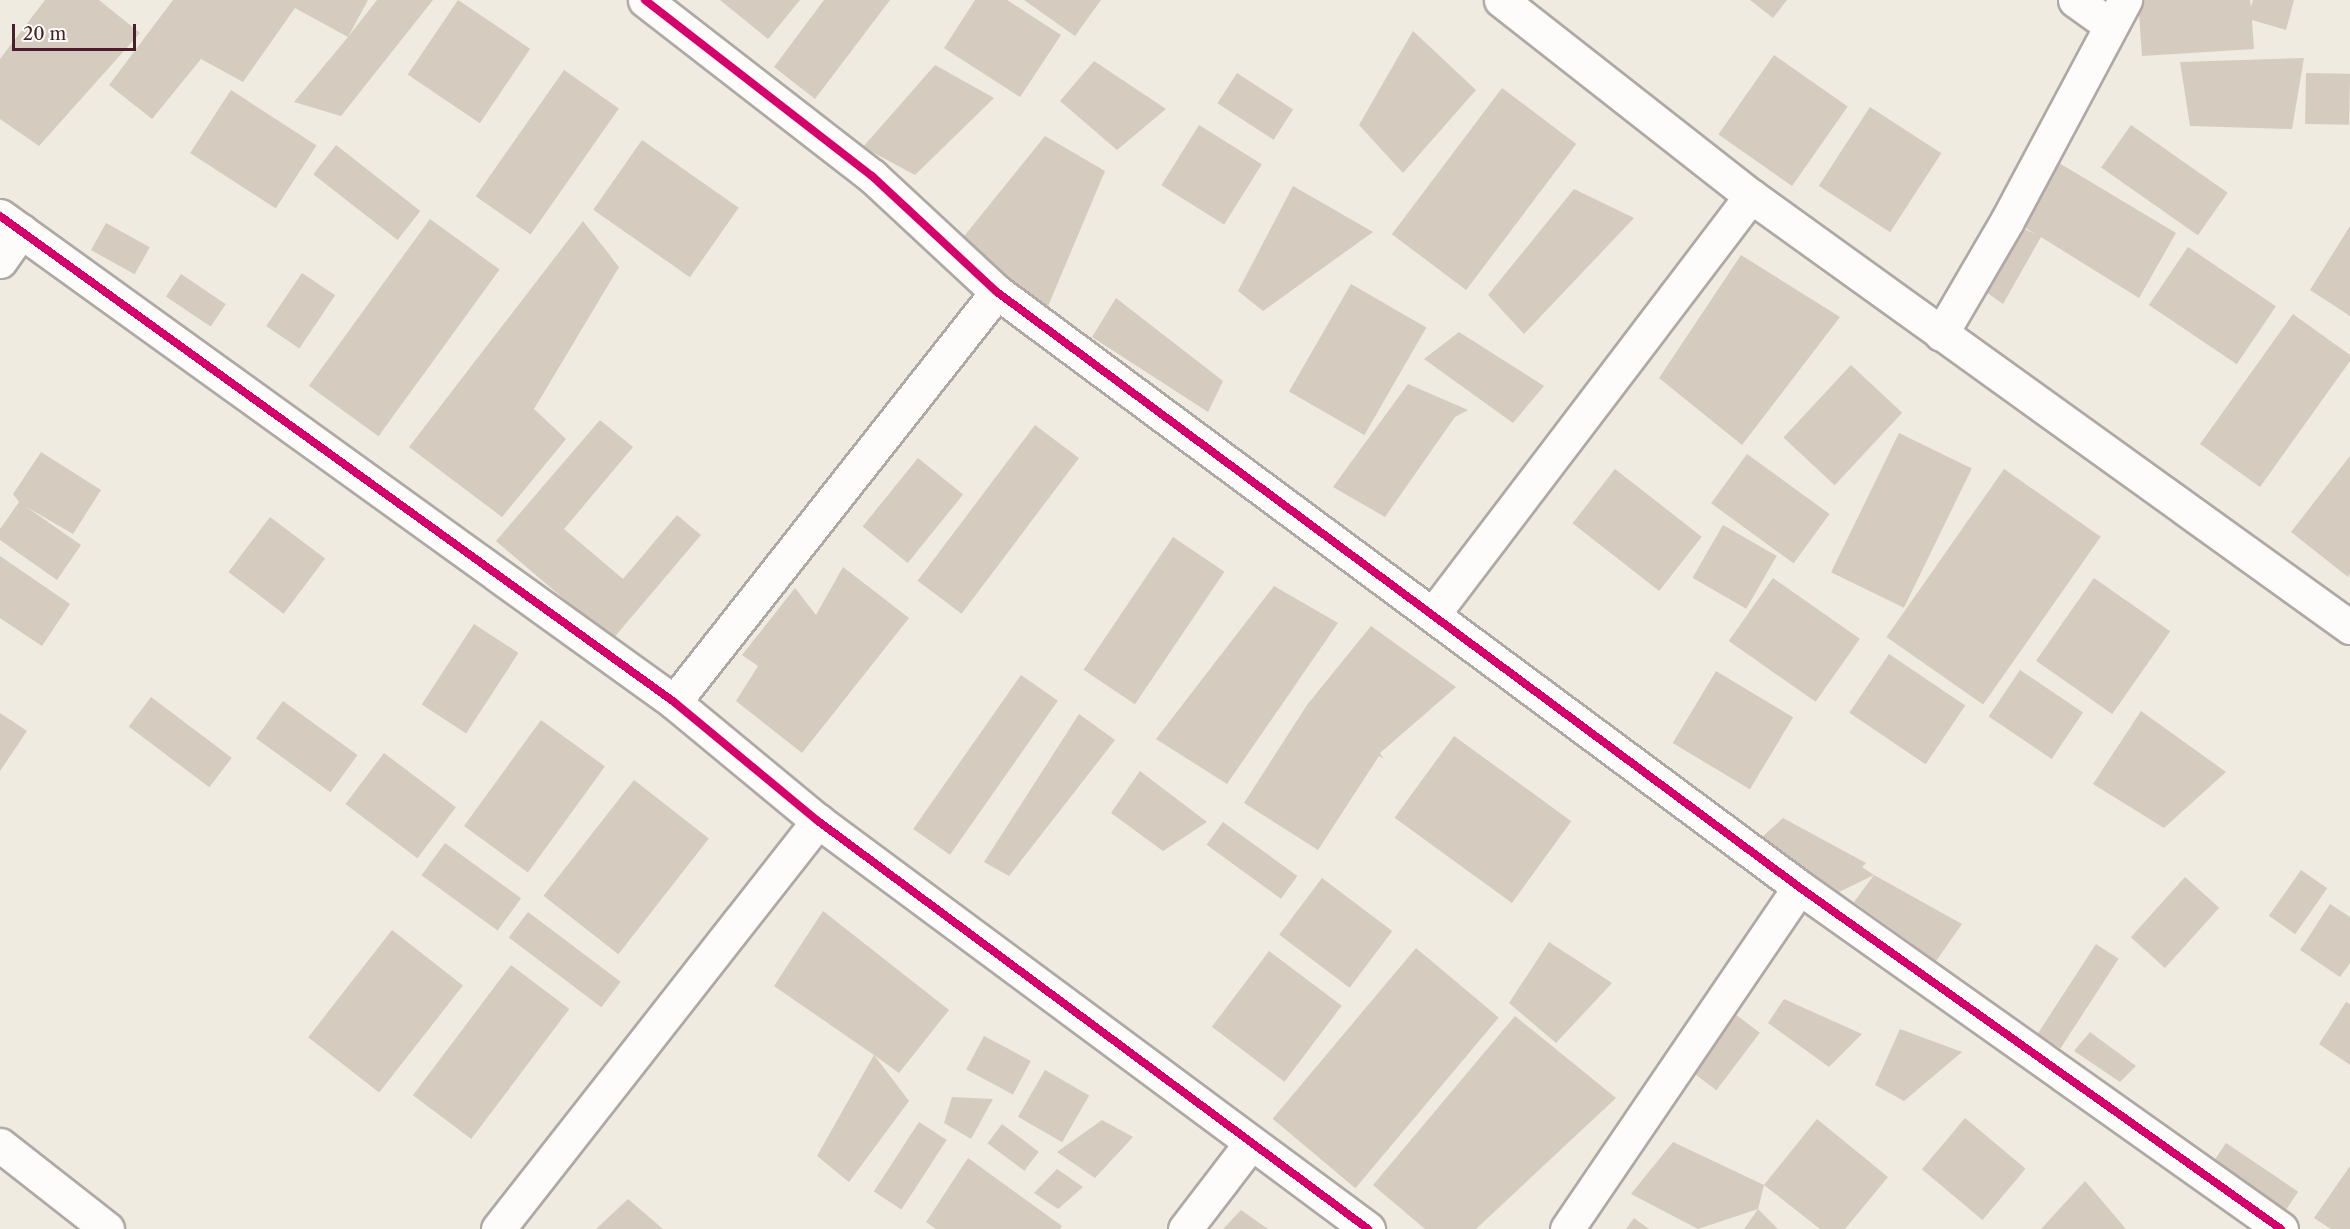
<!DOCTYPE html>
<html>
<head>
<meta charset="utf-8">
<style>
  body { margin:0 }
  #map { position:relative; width:2350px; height:1229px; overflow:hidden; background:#efebe1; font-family:"Libre Caslon Text",serif }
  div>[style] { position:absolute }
  .building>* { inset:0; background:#d5cbbf; transform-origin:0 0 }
  .roads { filter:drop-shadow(2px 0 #b0a8a4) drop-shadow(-2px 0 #b0a8a4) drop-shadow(0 2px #b0a8a4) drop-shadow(0 -2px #b0a8a4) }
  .street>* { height:33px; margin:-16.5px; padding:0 16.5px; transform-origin:16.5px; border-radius:16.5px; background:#fdfcfa }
  .cycleway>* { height:8px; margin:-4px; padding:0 4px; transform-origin:4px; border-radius:4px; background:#d6006c }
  span { translate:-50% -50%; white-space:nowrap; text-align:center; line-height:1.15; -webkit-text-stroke:5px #fdfcf7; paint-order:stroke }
  .scale { position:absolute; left:12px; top:24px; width:124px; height:27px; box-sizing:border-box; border:3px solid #4a1f2b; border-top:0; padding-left:8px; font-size:18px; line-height:21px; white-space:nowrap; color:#4a1f2b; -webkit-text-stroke:4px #fdfcf7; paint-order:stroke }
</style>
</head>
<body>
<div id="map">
  <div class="building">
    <i style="clip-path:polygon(45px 0,99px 0,140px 33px,39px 146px,0 119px,0 59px)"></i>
    <i style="clip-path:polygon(173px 0,368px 0,348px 37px,377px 0,433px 0,341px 116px,294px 102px,348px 37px,295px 8px,243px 82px,201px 59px,152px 119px,109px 85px)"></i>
    <i style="left:458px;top:0;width:87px;height:90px;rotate:34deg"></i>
    <i style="clip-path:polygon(720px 0,800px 0,768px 39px)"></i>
    <i style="clip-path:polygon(824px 0,890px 0,815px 99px,774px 67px)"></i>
    <i style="clip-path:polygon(975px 0,1007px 0,1061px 35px,1020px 97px,944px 48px)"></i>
    <i style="clip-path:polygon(1024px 0,1101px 0,1075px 36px)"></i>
    <i style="clip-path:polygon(1750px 0,1787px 0,1773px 18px)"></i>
    <i style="clip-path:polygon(2138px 0,2250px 0,2251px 7px,2253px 0,2294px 0,2286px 30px,2252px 20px,2254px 49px,2142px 56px)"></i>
    <i style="clip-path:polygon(1413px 31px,1476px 90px,1403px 173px,1359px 125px)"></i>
    <i style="left:1774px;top:55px;width:90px;height:97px;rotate:35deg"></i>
    <i style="clip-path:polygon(2304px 58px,2292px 129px,2190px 126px,2180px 62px)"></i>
    <i style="clip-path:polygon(1094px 61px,1166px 109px,1117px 150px,1060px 101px)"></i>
    <i style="clip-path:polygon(935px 65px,994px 98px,915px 175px,863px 147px)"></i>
    <i style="left:564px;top:70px;width:67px;height:154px;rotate:35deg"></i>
    <i style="left:1237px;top:73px;width:67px;height:36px;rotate:33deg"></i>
    <i style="left:2306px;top:73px;width:44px;height:51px;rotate:1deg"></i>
    <i style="left:1502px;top:88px;width:93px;height:183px;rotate:37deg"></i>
    <i style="left:231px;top:90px;width:102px;height:75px;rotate:33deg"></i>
    <i style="left:1870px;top:107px;width:85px;height:94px;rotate:33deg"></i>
    <i style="left:1199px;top:125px;width:74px;height:71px;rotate:32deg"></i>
    <i style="left:2131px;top:125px;width:118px;height:52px;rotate:35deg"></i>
    <i style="clip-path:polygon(1045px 136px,1105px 171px,1046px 311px,961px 240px)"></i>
    <i style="left:642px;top:140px;width:118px;height:85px;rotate:35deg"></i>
    <i style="left:336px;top:145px;width:107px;height:37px;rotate:38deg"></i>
    <i style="clip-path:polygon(2054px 160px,2176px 233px,2139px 298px,2041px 237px,2003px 304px,1976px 285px,2007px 221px,2037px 235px,2021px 225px)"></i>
    <i style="clip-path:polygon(1293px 186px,1373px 232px,1263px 311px,1238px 291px)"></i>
    <i style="clip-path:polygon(1574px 189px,1634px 218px,1524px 334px,1488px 295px)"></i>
    <i style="left:430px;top:219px;width:86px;height:206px;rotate:36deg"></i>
    <i style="clip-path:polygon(583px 221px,619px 267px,534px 409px,566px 439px,502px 517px,409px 447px)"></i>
    <i style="left:106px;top:223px;width:50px;height:31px;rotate:29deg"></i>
    <i style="clip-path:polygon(2350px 226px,2350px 316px,2310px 290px)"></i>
    <i style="left:2188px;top:247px;width:106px;height:70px;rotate:34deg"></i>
    <i style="clip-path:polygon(1741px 255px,1840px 317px,1742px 445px,1659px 378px)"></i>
    <i style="left:302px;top:273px;width:40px;height:64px;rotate:34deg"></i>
    <i style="left:181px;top:274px;width:54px;height:27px;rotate:34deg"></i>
    <i style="left:1351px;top:284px;width:87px;height:124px;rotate:30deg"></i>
    <i style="clip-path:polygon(1116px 298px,1223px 381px,1208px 412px,1092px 337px)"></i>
    <i style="clip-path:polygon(2293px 314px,2350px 355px,2350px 361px,2260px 487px,2200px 444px)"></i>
    <i style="clip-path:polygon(1459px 332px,1544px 386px,1513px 423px,1424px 359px)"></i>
    <i style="left:1851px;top:365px;width:70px;height:99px;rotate:43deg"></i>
    <i style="clip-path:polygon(1408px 384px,1468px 410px,1455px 417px,1385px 517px,1333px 487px)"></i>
    <i style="clip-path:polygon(600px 420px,633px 447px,564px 529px,623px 579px,677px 515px,701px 535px,612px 640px,496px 541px)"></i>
    <i style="left:1035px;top:425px;width:55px;height:195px;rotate:37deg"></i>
    <i style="left:1899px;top:433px;width:81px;height:155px;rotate:26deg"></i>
    <i style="clip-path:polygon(41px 452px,101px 490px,73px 534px,25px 506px,81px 545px,57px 580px,0 540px,0 529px,19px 502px,13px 494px)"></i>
    <i style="left:1747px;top:454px;width:102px;height:61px;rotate:36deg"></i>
    <i style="clip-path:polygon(2350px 456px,2350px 574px,2348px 577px,2291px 532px)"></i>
    <i style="left:918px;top:458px;width:58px;height:88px;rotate:39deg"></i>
    <i style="left:1615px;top:469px;width:110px;height:69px;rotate:38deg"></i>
    <i style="left:2004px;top:469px;width:118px;height:205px;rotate:35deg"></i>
    <i style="left:270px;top:517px;width:69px;height:69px;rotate:37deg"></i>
    <i style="left:1723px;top:525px;width:62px;height:61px;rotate:30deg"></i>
    <i style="left:1173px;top:537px;width:62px;height:160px;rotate:34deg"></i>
    <i style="clip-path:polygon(0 556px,70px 604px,42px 646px,0 618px)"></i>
    <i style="clip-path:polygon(843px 567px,909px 618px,802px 753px,736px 701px,758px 666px,742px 655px,795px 588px,816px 615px)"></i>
    <i style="left:1773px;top:578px;width:106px;height:77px;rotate:35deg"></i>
    <i style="left:2094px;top:578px;width:93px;height:101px;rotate:35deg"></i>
    <i style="clip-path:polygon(1274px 586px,1338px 623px,1227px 784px,1156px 739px)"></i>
    <i style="left:474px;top:624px;width:53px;height:96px;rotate:33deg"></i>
    <i style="clip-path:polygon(1371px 626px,1456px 687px,1380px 753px,1384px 759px,1379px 756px,1318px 850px,1244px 803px,1307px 705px)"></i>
    <i style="left:1889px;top:654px;width:92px;height:71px;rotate:34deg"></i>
    <i style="left:2020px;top:670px;width:76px;height:56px;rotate:34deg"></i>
    <i style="left:1716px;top:671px;width:90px;height:84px;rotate:31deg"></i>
    <i style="left:1021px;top:675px;width:45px;height:188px;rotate:35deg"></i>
    <i style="left:151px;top:697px;width:101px;height:37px;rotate:37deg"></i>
    <i style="left:283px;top:701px;width:92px;height:46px;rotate:36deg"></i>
    <i style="clip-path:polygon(2141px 711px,2226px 772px,2164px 828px,2093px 784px)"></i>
    <i style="clip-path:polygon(0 713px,27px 731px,0 771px)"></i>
    <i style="clip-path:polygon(1079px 714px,1115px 740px,1009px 876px,984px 862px)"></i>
    <i style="left:541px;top:720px;width:79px;height:131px;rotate:36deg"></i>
    <i style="left:1454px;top:736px;width:145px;height:101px;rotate:36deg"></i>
    <i style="left:384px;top:753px;width:90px;height:64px;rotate:37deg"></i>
    <i style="clip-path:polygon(1140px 771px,1207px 822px,1163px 851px,1111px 813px)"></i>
    <i style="left:634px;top:780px;width:95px;height:147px;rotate:38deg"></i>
    <i style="clip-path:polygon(1783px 818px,1866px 863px,1862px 867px,1874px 875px,1833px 895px,1761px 838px)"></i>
    <i style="left:1223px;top:822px;width:92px;height:28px;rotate:36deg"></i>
    <i style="left:445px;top:843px;width:94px;height:40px;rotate:36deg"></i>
    <i style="left:2301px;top:870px;width:32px;height:56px;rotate:35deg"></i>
    <i style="clip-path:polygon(1874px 875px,1962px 924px,1936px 961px,1854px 902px)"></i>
    <i style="left:2185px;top:877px;width:46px;height:81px;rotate:42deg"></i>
    <i style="left:1322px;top:878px;width:88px;height:71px;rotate:37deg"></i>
    <i style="clip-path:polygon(2330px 904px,2350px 917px,2350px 963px,2340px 977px,2300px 950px)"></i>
    <i style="clip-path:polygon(823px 911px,949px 1010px,899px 1073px,874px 1055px,909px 1101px,849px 1182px,817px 1156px,874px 1055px,774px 986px)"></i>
    <i style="left:528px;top:912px;width:116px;height:32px;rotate:37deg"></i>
    <i style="left:392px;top:930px;width:90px;height:136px;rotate:38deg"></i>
    <i style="clip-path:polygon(1549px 942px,1612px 983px,1556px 1043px,1509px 1003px)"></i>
    <i style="left:2096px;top:944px;width:27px;height:107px;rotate:33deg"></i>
    <i style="left:1416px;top:948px;width:108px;height:223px;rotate:40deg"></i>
    <i style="left:1269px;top:951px;width:91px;height:95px;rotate:37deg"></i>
    <i style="left:511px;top:965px;width:73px;height:163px;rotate:37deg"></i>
    <i style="clip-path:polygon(1784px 999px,1862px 1034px,1829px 1067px,1768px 1023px)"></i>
    <i style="clip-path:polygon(2346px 1002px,2350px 1004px,2350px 1065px,2319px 1044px)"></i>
    <i style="left:1731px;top:1011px;width:36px;height:72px;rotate:37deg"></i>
    <i style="clip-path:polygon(1515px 1016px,1616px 1098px,1476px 1229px,1425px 1229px,1373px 1185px)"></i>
    <i style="clip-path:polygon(1900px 1029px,1962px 1052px,1904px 1101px,1875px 1085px)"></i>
    <i style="clip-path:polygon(2090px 1032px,2136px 1066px,2120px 1082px,2074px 1051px)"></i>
    <i style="left:984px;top:1036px;width:53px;height:38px;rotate:28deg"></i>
    <i style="left:1045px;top:1070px;width:51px;height:54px;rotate:30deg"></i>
    <i style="clip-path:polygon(952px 1097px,993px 1099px,971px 1139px,944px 1123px)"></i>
    <i style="left:1965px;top:1118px;width:79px;height:67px;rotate:40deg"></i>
    <i style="clip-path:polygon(1817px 1119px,1888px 1177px,1845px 1229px,1820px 1229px,1764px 1185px)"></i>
    <i style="clip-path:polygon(1102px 1120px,1133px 1137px,1095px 1178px,1057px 1152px)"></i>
    <i style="left:919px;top:1122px;width:33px;height:83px;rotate:33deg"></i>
    <i style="left:1002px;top:1124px;width:46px;height:24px;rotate:37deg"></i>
    <i style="clip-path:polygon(1673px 1142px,1764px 1185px,1758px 1209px,1698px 1229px,1631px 1194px)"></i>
    <i style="left:2226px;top:1143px;width:87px;height:27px;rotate:34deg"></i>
    <i style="clip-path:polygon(968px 1158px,1062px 1226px,1060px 1229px,936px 1229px,926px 1222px)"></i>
    <i style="clip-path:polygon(2350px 1166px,2350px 1229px,2331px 1229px,2314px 1218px)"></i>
    <i style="clip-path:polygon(1057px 1169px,1083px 1187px,1058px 1209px,1034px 1193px)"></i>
    <i style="clip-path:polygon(2085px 1181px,2126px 1229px,2041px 1229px)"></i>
    <i style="clip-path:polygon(628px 1199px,663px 1229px,596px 1229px)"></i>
    <i style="clip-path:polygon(1758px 1209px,1778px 1229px,1744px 1229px)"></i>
    <i style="clip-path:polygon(1241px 1210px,1268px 1229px,1223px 1229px)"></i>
    <i style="clip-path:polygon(1634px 1218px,1649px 1229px,1626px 1229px)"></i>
  </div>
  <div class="roads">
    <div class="street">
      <i style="left:645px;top:0;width:287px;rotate:37.8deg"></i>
      <i style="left:872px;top:176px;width:171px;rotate:42.9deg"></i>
      <i style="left:997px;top:292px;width:999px;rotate:36.57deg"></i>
      <i style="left:1799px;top:887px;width:591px;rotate:35.36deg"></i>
      <i style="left:1501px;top:0;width:318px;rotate:38.1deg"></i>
      <i style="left:1751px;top:196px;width:738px;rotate:35.74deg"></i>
      <i style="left:2075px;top:0;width:44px;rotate:35.8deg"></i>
      <i style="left:0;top:216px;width:831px;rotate:35.79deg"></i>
      <i style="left:674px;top:702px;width:187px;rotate:39.6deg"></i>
      <i style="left:818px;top:821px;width:685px;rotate:36.57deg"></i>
      <i style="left:0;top:261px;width:37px;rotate:-55deg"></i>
      <i style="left:1941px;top:334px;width:131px;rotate:-59.7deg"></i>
      <i style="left:2007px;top:221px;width:251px;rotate:-61.9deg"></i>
      <i style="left:1434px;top:613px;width:524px;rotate:-52.76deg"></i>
      <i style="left:674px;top:702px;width:522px;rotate:-51.77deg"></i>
      <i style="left:0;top:1145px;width:136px;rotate:38.1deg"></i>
      <i style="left:498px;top:1229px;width:519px;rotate:-51.89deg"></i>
      <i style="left:1185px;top:1229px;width:108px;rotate:-52.5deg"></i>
      <i style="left:1567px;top:1229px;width:413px;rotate:-55.8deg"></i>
    </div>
  </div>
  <div class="cycleway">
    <i style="left:645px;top:0;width:287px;rotate:37.8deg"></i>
    <i style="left:872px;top:176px;width:171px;rotate:42.9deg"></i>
    <i style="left:997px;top:292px;width:999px;rotate:36.57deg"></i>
    <i style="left:1799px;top:887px;width:591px;rotate:35.36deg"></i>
    <i style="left:0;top:216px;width:831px;rotate:35.79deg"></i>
    <i style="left:674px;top:702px;width:187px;rotate:39.6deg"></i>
    <i style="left:818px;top:821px;width:685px;rotate:36.57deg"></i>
  </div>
  <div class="scale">20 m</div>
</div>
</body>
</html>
